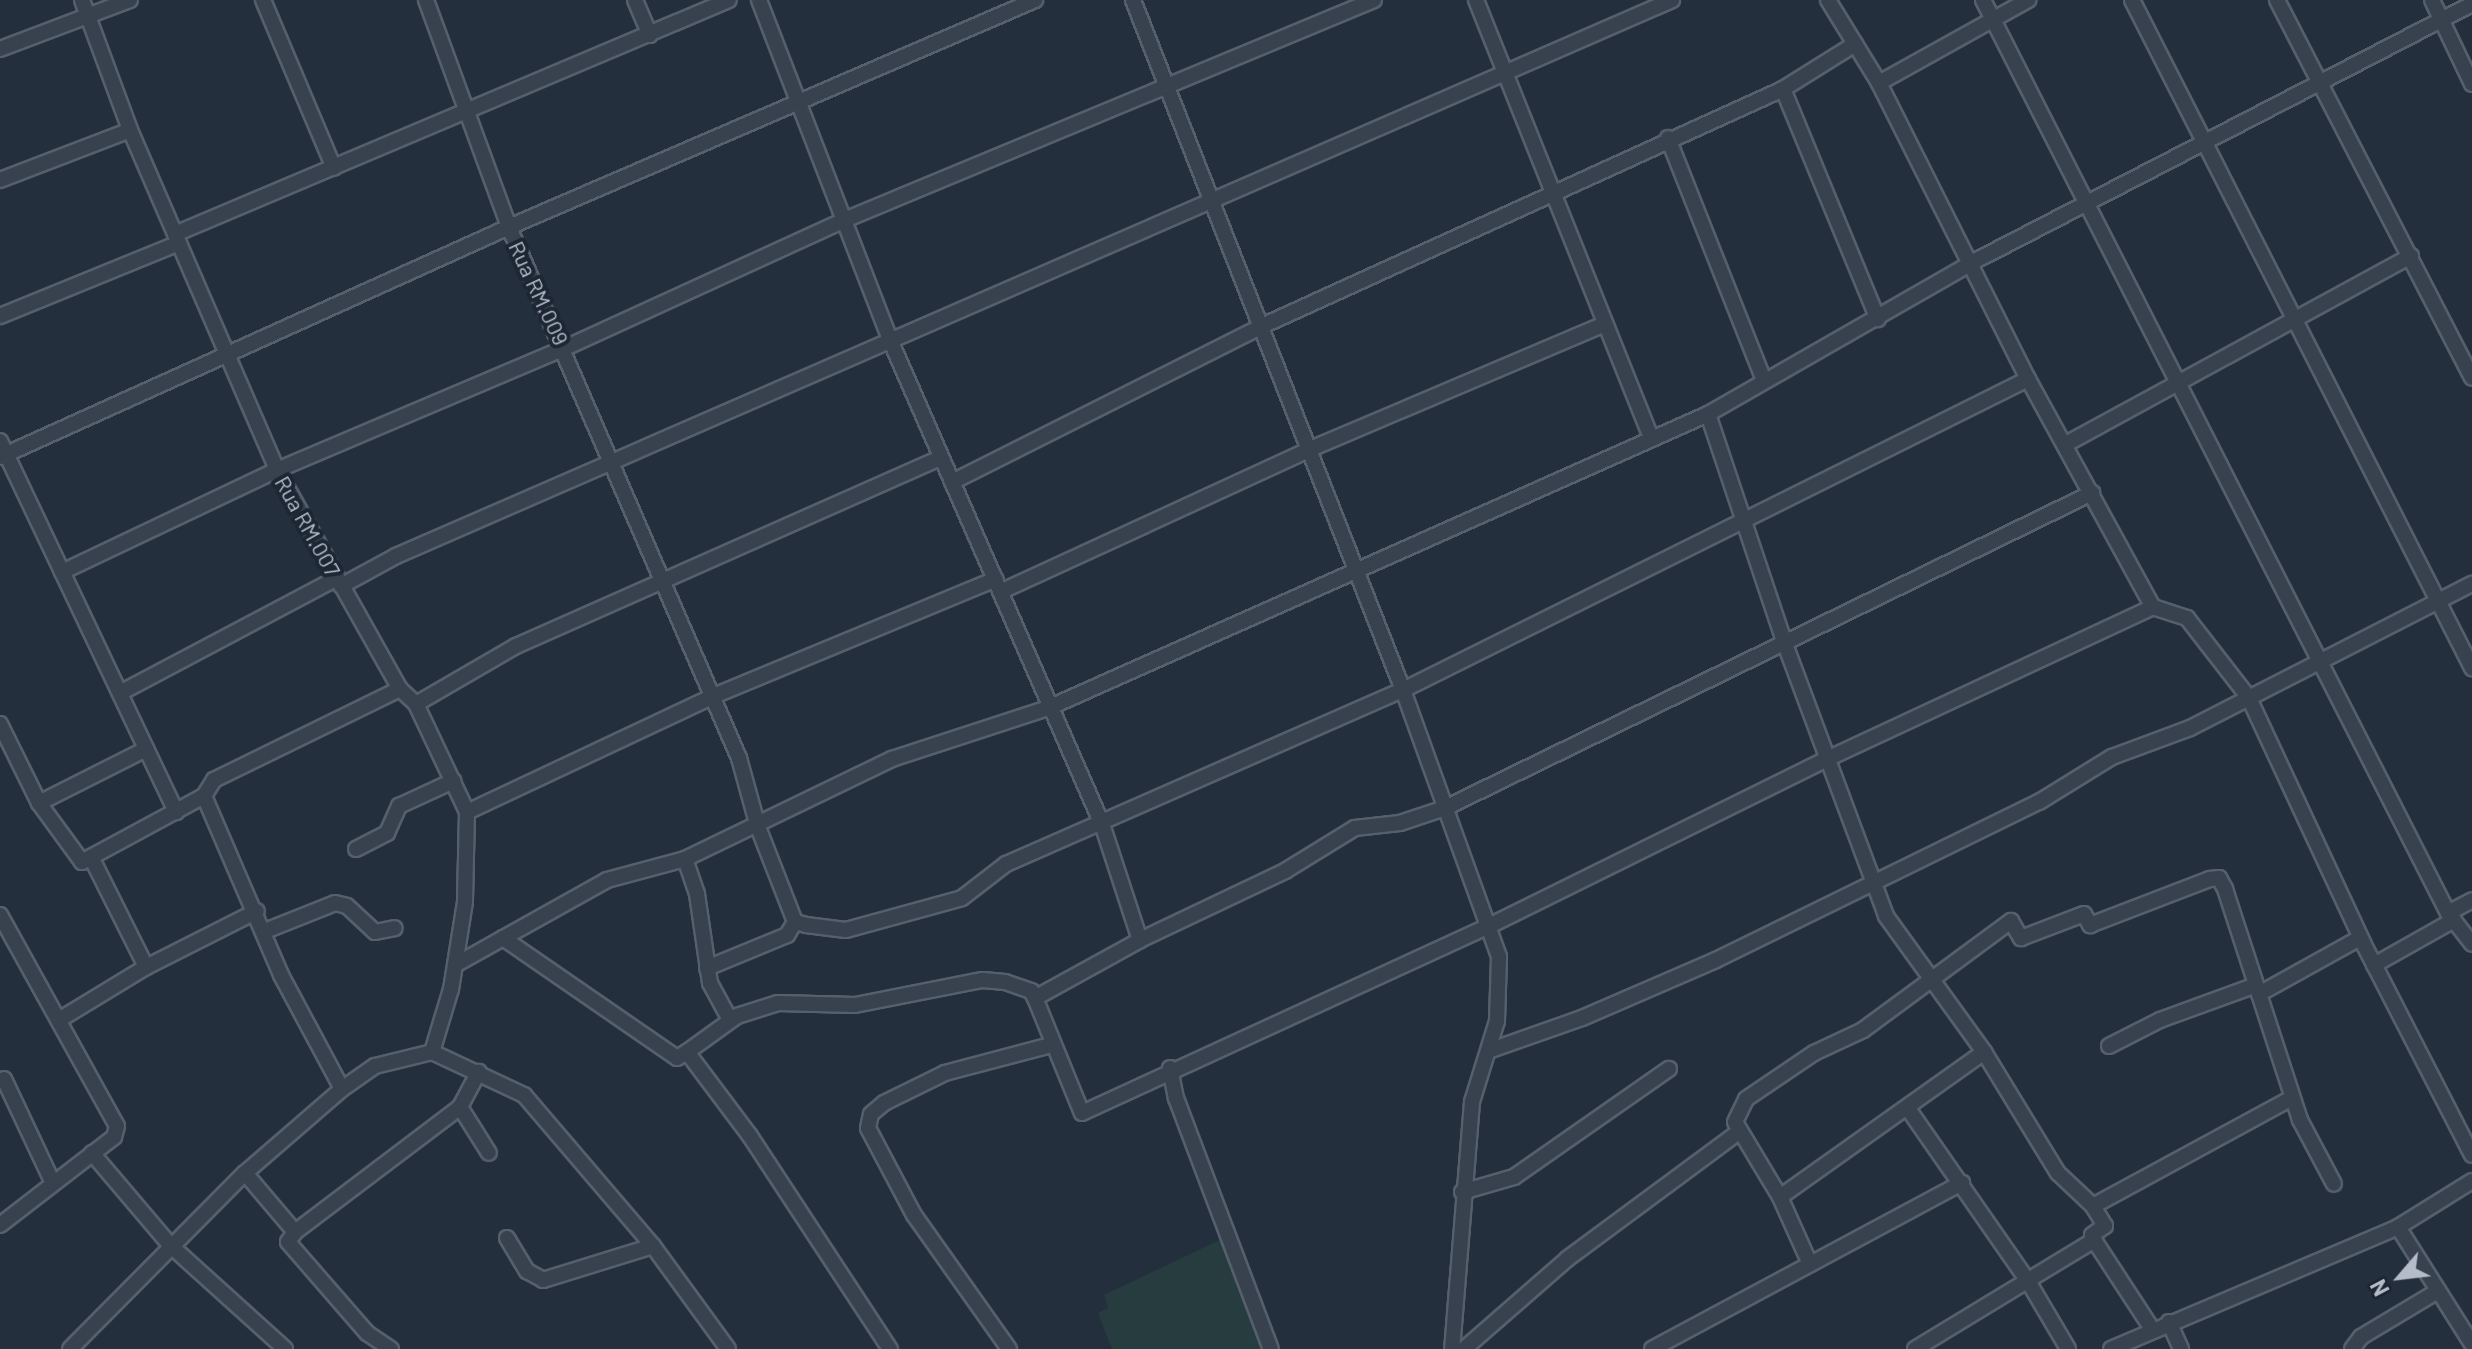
<!DOCTYPE html>
<html>
<head>
<meta charset="utf-8">
<style>
  body { margin:0 }
  #map { position:relative; width:2472px; height:1349px; overflow:hidden; background:#242f3e; font-family:Barlow,sans-serif }
  div>[style] { position:absolute }
  .green>* { inset:0; background:#263c3f }
  .roads { filter:drop-shadow(2px 0 #565f6c) drop-shadow(-2px 0 #565f6c) drop-shadow(0 2px #565f6c) drop-shadow(0 -2px #565f6c) }
  .street>* { height:14px; margin:-7px; padding:0 7px; transform-origin:7px; border-radius:7px; background:#38414e }
  span { translate:-50% -50%; white-space:nowrap; text-align:center; line-height:1.15; -webkit-text-stroke:8px #1d2633; paint-order:stroke }
  .street-label { font-size:22px; color:#b4bcc9 }
  .north { position:absolute; left:2360px; top:1237px; width:80px; height:80px; -webkit-text-stroke:6px #1d2633; paint-order:stroke; rotate:242deg; font-size:22px; font-weight:700; line-height:32px; text-align:center; color:#b4bcc9 }
  .north::after { content:''; display:block; margin:auto; width:28px; height:36px; background:#b4bcc9; clip-path:polygon(50% 0,100% 100%,50% 72%,0 100%) }
</style>
</head>
<body>
<div id="map">
  <div class="green">
    <i style="clip-path:polygon(1226px 1237px,1270px 1349px,1112px 1349px,1098px 1313px,1108px 1308px,1104px 1295px)"></i>
  </div>
  <div class="roads">
    <div class="street">
      <i style="left:82px;top:0;width:139px;rotate:69.7deg"></i>
      <i style="left:130px;top:130px;width:370px;rotate:66.6deg"></i>
      <i style="left:277px;top:470px;width:251px;rotate:60.7deg"></i>
      <i style="left:400px;top:689px;width:22px;rotate:43deg"></i>
      <i style="left:416px;top:704px;width:119px;rotate:64.7deg"></i>
      <i style="left:467px;top:812px;width:90px;rotate:91.3deg"></i>
      <i style="left:465px;top:902px;width:88px;rotate:99.1deg"></i>
      <i style="left:451px;top:989px;width:66px;rotate:106.8deg"></i>
      <i style="left:263px;top:0;width:182px;rotate:67.1deg"></i>
      <i style="left:426px;top:0;width:242px;rotate:69.9deg"></i>
      <i style="left:509px;top:227px;width:579px;rotate:66.58deg"></i>
      <i style="left:739px;top:758px;width:72px;rotate:74.6deg"></i>
      <i style="left:758px;top:827px;width:102px;rotate:68.7deg"></i>
      <i style="left:795px;top:922px;width:11px;rotate:15deg"></i>
      <i style="left:806px;top:925px;width:40px;rotate:7.1deg"></i>
      <i style="left:846px;top:930px;width:120px;rotate:-15.4deg"></i>
      <i style="left:962px;top:898px;width:56px;rotate:-37.7deg"></i>
      <i style="left:1006px;top:864px;width:433px;rotate:-23.7deg"></i>
      <i style="left:1403px;top:690px;width:698px;rotate:-26.45deg"></i>
      <i style="left:635px;top:0;width:38px;rotate:67deg"></i>
      <i style="left:759px;top:0;width:367px;rotate:68.9deg"></i>
      <i style="left:891px;top:342px;width:526px;rotate:66.36deg"></i>
      <i style="left:1102px;top:824px;width:122px;rotate:71.9deg"></i>
      <i style="left:1133px;top:0;width:741px;rotate:68.63deg"></i>
      <i style="left:1403px;top:690px;width:284px;rotate:70.2deg"></i>
      <i style="left:1499px;top:957px;width:64px;rotate:91.8deg"></i>
      <i style="left:1497px;top:1021px;width:85px;rotate:107.2deg"></i>
      <i style="left:1472px;top:1102px;width:248px;rotate:94.6deg"></i>
      <i style="left:1476px;top:0;width:473px;rotate:68.2deg"></i>
      <i style="left:1828px;top:0;width:97px;rotate:58.4deg"></i>
      <i style="left:1879px;top:83px;width:331px;rotate:63.3deg"></i>
      <i style="left:2028px;top:379px;width:260px;rotate:61.3deg"></i>
      <i style="left:1983px;top:0;width:1025px;rotate:63.01deg"></i>
      <i style="left:2448px;top:913px;width:39px;rotate:52deg"></i>
      <i style="left:2132px;top:0;width:750px;rotate:63.02deg"></i>
      <i style="left:2277px;top:0;width:425px;rotate:62.7deg"></i>
      <i style="left:2432px;top:0;width:93px;rotate:64.5deg"></i>
      <i style="left:0;top:49px;width:139px;rotate:-20.7deg"></i>
      <i style="left:1879px;top:83px;width:171px;rotate:-29.1deg"></i>
      <i style="left:1783px;top:89px;width:249px;rotate:67.6deg"></i>
      <i style="left:1668px;top:138px;width:258px;rotate:68.4deg"></i>
      <i style="left:0;top:180px;width:139px;rotate:-21deg"></i>
      <i style="left:175px;top:234px;width:601px;rotate:-22.9deg"></i>
      <i style="left:0;top:316px;width:193px;rotate:-22.2deg"></i>
      <i style="left:1708px;top:414px;width:243px;rotate:71.5deg"></i>
      <i style="left:1785px;top:644px;width:290px;rotate:69.6deg"></i>
      <i style="left:1886px;top:916px;width:168px;rotate:54.2deg"></i>
      <i style="left:1984px;top:1052px;width:142px;rotate:58.6deg"></i>
      <i style="left:2058px;top:1173px;width:48px;rotate:43.3deg"></i>
      <i style="left:2093px;top:1206px;width:226px;rotate:-28.5deg"></i>
      <i style="left:0;top:441px;width:411px;rotate:64.6deg"></i>
      <i style="left:2066px;top:444px;width:393px;rotate:-28.6deg"></i>
      <i style="left:0;top:457px;width:559px;rotate:-24.32deg"></i>
      <i style="left:509px;top:227px;width:573px;rotate:-23.34deg"></i>
      <i style="left:952px;top:482px;width:347px;rotate:-26.7deg"></i>
      <i style="left:1262px;top:326px;width:572px;rotate:-24.46deg"></i>
      <i style="left:1783px;top:89px;width:85px;rotate:-32deg"></i>
      <i style="left:62px;top:572px;width:238px;rotate:-25.4deg"></i>
      <i style="left:277px;top:470px;width:313px;rotate:-23deg"></i>
      <i style="left:565px;top:348px;width:305px;rotate:-24.6deg"></i>
      <i style="left:842px;top:221px;width:576px;rotate:-22.56deg"></i>
      <i style="left:341px;top:586px;width:63px;rotate:-28.6deg"></i>
      <i style="left:396px;top:556px;width:1392px;rotate:-23.54deg"></i>
      <i style="left:1002px;top:591px;width:337px;rotate:-24.7deg"></i>
      <i style="left:1308px;top:450px;width:323px;rotate:-23deg"></i>
      <i style="left:120px;top:693px;width:246px;rotate:-27.9deg"></i>
      <i style="left:416px;top:704px;width:116px;rotate:-30.1deg"></i>
      <i style="left:516px;top:646px;width:464px;rotate:-23.9deg"></i>
      <i style="left:0;top:724px;width:88px;rotate:63.7deg"></i>
      <i style="left:39px;top:803px;width:73px;rotate:53.9deg"></i>
      <i style="left:82px;top:862px;width:10px;rotate:-29deg"></i>
      <i style="left:91px;top:857px;width:123px;rotate:63.4deg"></i>
      <i style="left:146px;top:967px;width:102px;rotate:148.7deg"></i>
      <i style="left:204px;top:796px;width:195px;rotate:66.7deg"></i>
      <i style="left:281px;top:975px;width:129px;rotate:61.8deg"></i>
      <i style="left:39px;top:803px;width:120px;rotate:-26.8deg"></i>
      <i style="left:467px;top:812px;width:270px;rotate:-25.2deg"></i>
      <i style="left:711px;top:697px;width:308px;rotate:-22.5deg"></i>
      <i style="left:356px;top:849px;width:35px;rotate:-27deg"></i>
      <i style="left:387px;top:833px;width:30px;rotate:-66deg"></i>
      <i style="left:399px;top:806px;width:60px;rotate:-24.8deg"></i>
      <i style="left:91px;top:857px;width:128px;rotate:-28.4deg"></i>
      <i style="left:204px;top:796px;width:19px;rotate:-58deg"></i>
      <i style="left:214px;top:780px;width:207px;rotate:-26.1deg"></i>
      <i style="left:685px;top:859px;width:37px;rotate:71deg"></i>
      <i style="left:697px;top:894px;width:90px;rotate:81.7deg"></i>
      <i style="left:710px;top:983px;width:42px;rotate:61.6deg"></i>
      <i style="left:2448px;top:913px;width:27px;rotate:-28deg"></i>
      <i style="left:0;top:915px;width:241px;rotate:61deg"></i>
      <i style="left:117px;top:1126px;width:11px;rotate:105deg"></i>
      <i style="left:114px;top:1137px;width:144px;rotate:142.3deg"></i>
      <i style="left:265px;top:931px;width:75px;rotate:-21.8deg"></i>
      <i style="left:335px;top:903px;width:12px;rotate:14deg"></i>
      <i style="left:347px;top:906px;width:38px;rotate:43deg"></i>
      <i style="left:375px;top:932px;width:20px;rotate:-11deg"></i>
      <i style="left:503px;top:938px;width:211px;rotate:34.6deg"></i>
      <i style="left:677px;top:1058px;width:12px;rotate:-31deg"></i>
      <i style="left:687px;top:1052px;width:105px;rotate:53.1deg"></i>
      <i style="left:750px;top:1136px;width:255px;rotate:56.7deg"></i>
      <i style="left:455px;top:965px;width:174px;rotate:-29.2deg"></i>
      <i style="left:607px;top:880px;width:81px;rotate:-15.1deg"></i>
      <i style="left:685px;top:859px;width:230px;rotate:-25.8deg"></i>
      <i style="left:892px;top:759px;width:164px;rotate:-18.1deg"></i>
      <i style="left:1048px;top:708px;width:723px;rotate:-24.01deg"></i>
      <i style="left:1708px;top:414px;width:305px;rotate:-29.8deg"></i>
      <i style="left:1973px;top:262px;width:562px;rotate:-27.34deg"></i>
      <i style="left:2374px;top:965px;width:92px;rotate:-29.4deg"></i>
      <i style="left:146px;top:967px;width:124px;rotate:-26.8deg"></i>
      <i style="left:707px;top:968px;width:87px;rotate:-22.4deg"></i>
      <i style="left:787px;top:935px;width:15px;rotate:-58deg"></i>
      <i style="left:2259px;top:994px;width:115px;rotate:-29deg"></i>
      <i style="left:1035px;top:998px;width:124px;rotate:67.8deg"></i>
      <i style="left:1082px;top:1113px;width:448px;rotate:-24.7deg"></i>
      <i style="left:1489px;top:926px;width:377px;rotate:-26.3deg"></i>
      <i style="left:1827px;top:759px;width:360px;rotate:-25deg"></i>
      <i style="left:2153px;top:607px;width:36px;rotate:18deg"></i>
      <i style="left:2187px;top:618px;width:101px;rotate:52.2deg"></i>
      <i style="left:2249px;top:698px;width:270px;rotate:65deg"></i>
      <i style="left:2363px;top:943px;width:238px;rotate:62.8deg"></i>
      <i style="left:2109px;top:1046px;width:57px;rotate:-27deg"></i>
      <i style="left:2160px;top:1020px;width:102px;rotate:-20deg"></i>
      <i style="left:1491px;top:1050px;width:96px;rotate:-19.4deg"></i>
      <i style="left:1582px;top:1018px;width:146px;rotate:-23.4deg"></i>
      <i style="left:1716px;top:960px;width:360px;rotate:-26.1deg"></i>
      <i style="left:2039px;top:802px;width:86px;rotate:-31.7deg"></i>
      <i style="left:2112px;top:757px;width:83px;rotate:-20.4deg"></i>
      <i style="left:2190px;top:728px;width:317px;rotate:-27.1deg"></i>
      <i style="left:687px;top:1052px;width:62px;rotate:-35.8deg"></i>
      <i style="left:737px;top:1016px;width:43px;rotate:-17.6deg"></i>
      <i style="left:778px;top:1003px;width:77px;rotate:1.5deg"></i>
      <i style="left:855px;top:1005px;width:130px;rotate:-11.1deg"></i>
      <i style="left:983px;top:980px;width:22px;rotate:5deg"></i>
      <i style="left:1005px;top:982px;width:28px;rotate:19deg"></i>
      <i style="left:1031px;top:991px;width:8px;rotate:60deg"></i>
      <i style="left:1035px;top:998px;width:120px;rotate:-28.9deg"></i>
      <i style="left:1140px;top:940px;width:161px;rotate:-25.4deg"></i>
      <i style="left:1285px;top:871px;width:82px;rotate:-31.6deg"></i>
      <i style="left:1355px;top:828px;width:45px;rotate:-6.3deg"></i>
      <i style="left:1400px;top:823px;width:47px;rotate:-18.4deg"></i>
      <i style="left:1445px;top:808px;width:720px;rotate:-25.96deg"></i>
      <i style="left:1170px;top:1068px;width:31px;rotate:79deg"></i>
      <i style="left:1176px;top:1098px;width:268px;rotate:69.3deg"></i>
      <i style="left:4px;top:1079px;width:113px;rotate:64.8deg"></i>
      <i style="left:460px;top:1107px;width:54px;rotate:57.8deg"></i>
      <i style="left:1909px;top:1110px;width:208px;rotate:55.2deg"></i>
      <i style="left:2028px;top:1281px;width:79px;rotate:59.5deg"></i>
      <i style="left:92px;top:1153px;width:121px;rotate:49.7deg"></i>
      <i style="left:170px;top:1245px;width:155px;rotate:42.1deg"></i>
      <i style="left:245px;top:1173px;width:77px;rotate:49.7deg"></i>
      <i style="left:295px;top:1232px;width:12px;rotate:125deg"></i>
      <i style="left:288px;top:1242px;width:121px;rotate:49deg"></i>
      <i style="left:367px;top:1333px;width:29px;rotate:34deg"></i>
      <i style="left:1462px;top:1192px;width:54px;rotate:-16.1deg"></i>
      <i style="left:1514px;top:1177px;width:189px;rotate:-34.9deg"></i>
      <i style="left:1780px;top:1197px;width:250px;rotate:-35.4deg"></i>
      <i style="left:2398px;top:1227px;width:138px;rotate:57.7deg"></i>
      <i style="left:295px;top:1232px;width:207px;rotate:-37.1deg"></i>
      <i style="left:460px;top:1107px;width:40px;rotate:-62deg"></i>
      <i style="left:507px;top:1238px;width:39px;rotate:59deg"></i>
      <i style="left:527px;top:1271px;width:18px;rotate:29deg"></i>
      <i style="left:543px;top:1280px;width:115px;rotate:-17.2deg"></i>
      <i style="left:2094px;top:1240px;width:106px;rotate:56.9deg"></i>
      <i style="left:1810px;top:1264px;width:73px;rotate:-114.1deg"></i>
      <i style="left:1780px;top:1197px;width:87px;rotate:-121deg"></i>
      <i style="left:1735px;top:1122px;width:25px;rotate:-64deg"></i>
      <i style="left:1746px;top:1099px;width:82px;rotate:-34.1deg"></i>
      <i style="left:1814px;top:1053px;width:54px;rotate:-25.1deg"></i>
      <i style="left:1863px;top:1030px;width:184px;rotate:-36.4deg"></i>
      <i style="left:2011px;top:921px;width:20px;rotate:60deg"></i>
      <i style="left:2021px;top:938px;width:67px;rotate:-20.9deg"></i>
      <i style="left:2084px;top:914px;width:13px;rotate:61deg"></i>
      <i style="left:2090px;top:925px;width:129px;rotate:-21deg"></i>
      <i style="left:2210px;top:879px;width:9px;rotate:-6deg"></i>
      <i style="left:2219px;top:878px;width:13px;rotate:61deg"></i>
      <i style="left:2225px;top:889px;width:243px;rotate:72deg"></i>
      <i style="left:2300px;top:1120px;width:72px;rotate:62deg"></i>
      <i style="left:2169px;top:1322px;width:30px;rotate:66deg"></i>
      <i style="left:70px;top:1349px;width:248px;rotate:-45.2deg"></i>
      <i style="left:245px;top:1173px;width:128px;rotate:-40.9deg"></i>
      <i style="left:342px;top:1089px;width:40px;rotate:-34.9deg"></i>
      <i style="left:375px;top:1066px;width:59px;rotate:-13.8deg"></i>
      <i style="left:432px;top:1052px;width:102px;rotate:25.1deg"></i>
      <i style="left:524px;top:1095px;width:199px;rotate:49.5deg"></i>
      <i style="left:653px;top:1246px;width:127px;rotate:53.9deg"></i>
      <i style="left:1009px;top:1349px;width:164px;rotate:-125.3deg"></i>
      <i style="left:914px;top:1215px;width:98px;rotate:-117.9deg"></i>
      <i style="left:868px;top:1128px;width:14px;rotate:-78deg"></i>
      <i style="left:871px;top:1114px;width:17px;rotate:-40deg"></i>
      <i style="left:884px;top:1103px;width:68px;rotate:-26.2deg"></i>
      <i style="left:945px;top:1073px;width:110px;rotate:-14.8deg"></i>
      <i style="left:1464px;top:1349px;width:137px;rotate:-41.1deg"></i>
      <i style="left:1567px;top:1259px;width:215px;rotate:-36.5deg"></i>
      <i style="left:1652px;top:1349px;width:352px;rotate:-28.2deg"></i>
      <i style="left:1915px;top:1349px;width:210px;rotate:-31.3deg"></i>
      <i style="left:2094px;top:1240px;width:5px;rotate:-112deg"></i>
      <i style="left:2092px;top:1235px;width:16px;rotate:-35deg"></i>
      <i style="left:2105px;top:1226px;width:23px;rotate:-121deg"></i>
      <i style="left:2111px;top:1349px;width:312px;rotate:-23deg"></i>
      <i style="left:2398px;top:1227px;width:87px;rotate:-31.9deg"></i>
      <i style="left:2352px;top:1349px;width:15px;rotate:-53deg"></i>
      <i style="left:2361px;top:1337px;width:90px;rotate:-30.9deg"></i>
    </div>
  </div>
  <div class="street-label">
    <span style="left:539px;top:293px;rotate:65deg">Rua RM.009</span>
    <span style="left:308px;top:526px;rotate:61deg">Rua RM.007</span>
  </div>
  <div class="north">N</div>
</div>
</body>
</html>
